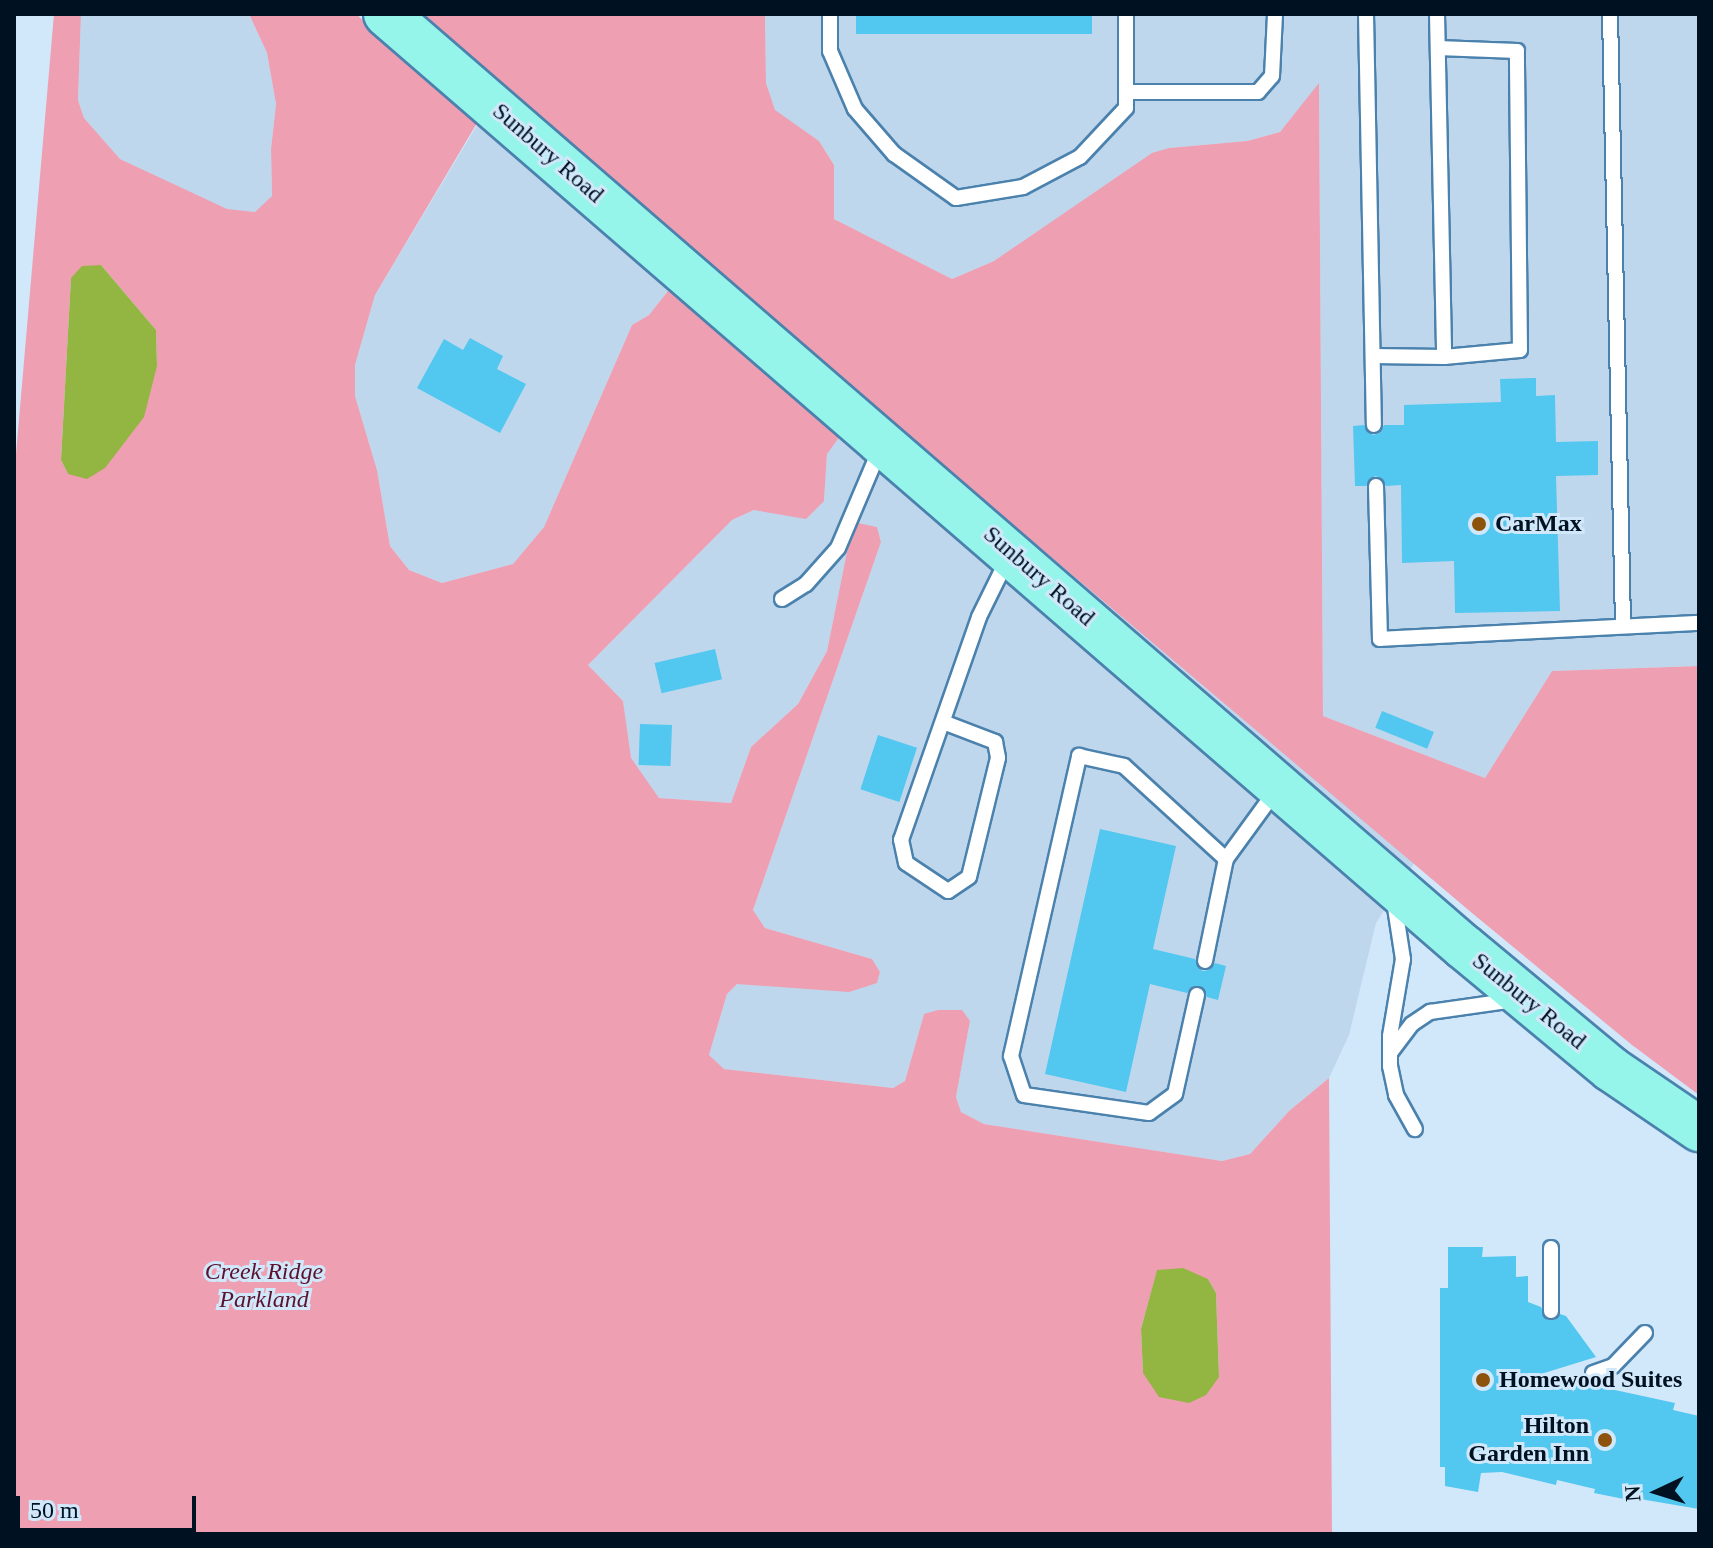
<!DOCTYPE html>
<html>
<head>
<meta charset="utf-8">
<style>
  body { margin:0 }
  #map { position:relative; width:1713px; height:1548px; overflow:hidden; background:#d1e8fb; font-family:Georgia,serif }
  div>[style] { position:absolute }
  .built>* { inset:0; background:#bfd7ed }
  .green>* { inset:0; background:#ef9fb2 }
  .water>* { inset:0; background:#93b542 }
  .building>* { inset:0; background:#52c7ef; transform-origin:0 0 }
  .roads { filter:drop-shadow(2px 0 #4b82ad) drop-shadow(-2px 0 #4b82ad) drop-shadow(0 2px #4b82ad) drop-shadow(0 -2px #4b82ad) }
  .lane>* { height:14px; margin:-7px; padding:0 7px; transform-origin:7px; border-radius:7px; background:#fff }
  .primary>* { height:44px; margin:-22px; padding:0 22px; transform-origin:22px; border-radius:22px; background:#95f5ea }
  .dots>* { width:22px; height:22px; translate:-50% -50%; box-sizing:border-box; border:4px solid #d1e8fb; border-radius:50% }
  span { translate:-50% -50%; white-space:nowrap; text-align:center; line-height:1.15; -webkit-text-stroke:6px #d1e8fb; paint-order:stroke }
  .street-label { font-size:24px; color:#001222 }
  .poi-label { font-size:24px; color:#001222; font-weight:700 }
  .left { translate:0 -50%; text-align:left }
  .right { translate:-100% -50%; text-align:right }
  .park-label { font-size:24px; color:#5b122c; font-style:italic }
  .frame { position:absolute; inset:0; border:16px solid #001222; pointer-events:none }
  .north { position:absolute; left:1617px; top:1452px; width:80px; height:80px; -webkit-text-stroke:6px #d1e8fb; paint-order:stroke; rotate:266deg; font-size:22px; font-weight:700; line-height:32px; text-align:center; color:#001222 }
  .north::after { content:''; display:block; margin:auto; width:28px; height:36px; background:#001222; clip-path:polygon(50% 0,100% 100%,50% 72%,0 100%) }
  .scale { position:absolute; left:16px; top:1496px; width:180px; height:36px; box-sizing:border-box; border:4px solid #001222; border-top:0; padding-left:10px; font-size:24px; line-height:28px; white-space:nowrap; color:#001222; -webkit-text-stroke:6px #d1e8fb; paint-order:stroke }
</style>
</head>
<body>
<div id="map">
  <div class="built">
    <i style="clip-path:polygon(81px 14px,249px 14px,267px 53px,276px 104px,271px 149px,272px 197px,255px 212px,227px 210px,120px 159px,84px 118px,78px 100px)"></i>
    <i style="clip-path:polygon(765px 14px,1699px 14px,1699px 666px,1552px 671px,1485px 778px,1323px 716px,1319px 85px,1280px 132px,1247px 141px,1169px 148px,994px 261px,952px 279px,834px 219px,834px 165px,819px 141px,775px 111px,766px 83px)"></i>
    <i style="clip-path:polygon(497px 92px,697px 255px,649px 315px,632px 325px,544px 527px,513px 564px,442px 583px,409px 570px,390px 546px,377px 470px,355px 396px,355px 365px,375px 295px)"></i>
    <i style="clip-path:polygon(867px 398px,1415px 862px,1376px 923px,1349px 1035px,1329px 1078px,1289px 1111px,1250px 1154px,1222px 1161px,984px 1124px,961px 1112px,956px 1097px,970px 1021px,924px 1014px,905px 1081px,893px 1088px,723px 1069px,709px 1055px,727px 994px,737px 984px,877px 983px,880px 972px,872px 959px,765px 928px,753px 910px,881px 542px,877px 527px,853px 523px,827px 651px,798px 704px,751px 747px,731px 803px,659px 798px,630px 758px,623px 701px,588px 665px,732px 520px,754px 510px,824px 501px,827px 453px)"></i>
  </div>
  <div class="green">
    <i style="clip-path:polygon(evenodd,54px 14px,81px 14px,78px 100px,84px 118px,120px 159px,227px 209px,255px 212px,272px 196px,271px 149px,276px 104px,267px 53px,249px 14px,356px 14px,477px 123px,375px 295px,355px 365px,355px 396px,377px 470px,390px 546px,409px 570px,442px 583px,513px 564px,544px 527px,632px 325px,649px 315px,672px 286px,843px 432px,827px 454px,824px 501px,806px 519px,754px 510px,732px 520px,588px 665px,623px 701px,631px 758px,659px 798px,731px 803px,751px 747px,798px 704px,827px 651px,853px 522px,877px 527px,881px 542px,753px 910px,765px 928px,872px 959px,880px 972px,877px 983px,849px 992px,737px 984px,727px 994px,709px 1055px,724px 1069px,893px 1088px,905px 1081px,924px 1014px,938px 1010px,962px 1010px,970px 1021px,956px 1097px,961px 1112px,984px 1124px,1222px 1161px,1250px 1154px,1289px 1111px,1329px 1078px,1332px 1534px,14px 1534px,14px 477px,54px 14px,101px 265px,156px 330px,157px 366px,68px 474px,61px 460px,71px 278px,101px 265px,54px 14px,1157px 1271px,1208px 1279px,1216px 1293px,1219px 1377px,1143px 1373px,1141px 1329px,1157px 1271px)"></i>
    <i style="clip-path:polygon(409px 14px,765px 14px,766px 83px,775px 110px,819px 141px,834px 165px,834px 219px,952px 279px,994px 261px,1152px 153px,1169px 148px,1247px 141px,1280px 132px,1319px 83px,1323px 716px,1485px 778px,1552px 671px,1699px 666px,1699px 1095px,1632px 1045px,1472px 913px)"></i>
  </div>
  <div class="water">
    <i style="clip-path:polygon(101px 265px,156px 330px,157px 366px,144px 417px,105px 468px,87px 479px,68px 474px,61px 460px,71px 278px,82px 266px)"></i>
    <i style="clip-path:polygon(1183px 1268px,1208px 1279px,1216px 1293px,1219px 1377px,1206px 1395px,1189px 1403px,1159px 1397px,1143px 1373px,1141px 1329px,1157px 1270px)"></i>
  </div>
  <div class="building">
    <i style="left:856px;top:14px;width:236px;height:20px"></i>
    <i style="clip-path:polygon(470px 338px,503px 356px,497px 369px,526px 384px,500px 433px,417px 388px,444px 339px,463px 350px)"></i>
    <i style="clip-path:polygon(1536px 378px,1536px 396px,1555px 395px,1556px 442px,1598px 441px,1598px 475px,1556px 476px,1560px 611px,1455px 613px,1454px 561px,1402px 563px,1401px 485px,1386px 486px,1381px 478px,1375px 476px,1366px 486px,1355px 486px,1353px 426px,1364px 425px,1373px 435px,1380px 433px,1384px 425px,1404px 425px,1404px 405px,1501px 402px,1500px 379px)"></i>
    <i style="left:715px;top:649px;width:31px;height:62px;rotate:77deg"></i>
    <i style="left:1382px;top:711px;width:56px;height:18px;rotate:22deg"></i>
    <i style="left:640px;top:724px;width:32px;height:41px;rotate:2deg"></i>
    <i style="left:878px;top:735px;width:41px;height:57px;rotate:18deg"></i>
    <i style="clip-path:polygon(1100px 829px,1176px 846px,1153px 949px,1195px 959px,1202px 971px,1209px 970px,1215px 963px,1226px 966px,1218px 1000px,1207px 997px,1200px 986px,1193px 986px,1187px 993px,1150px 984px,1126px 1092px,1045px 1074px)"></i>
    <i style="clip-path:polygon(1448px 1247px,1483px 1247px,1482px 1257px,1516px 1256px,1516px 1277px,1528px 1276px,1528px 1302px,1541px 1307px,1547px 1320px,1555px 1320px,1560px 1314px,1566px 1316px,1596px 1357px,1541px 1374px,1675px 1403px,1673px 1410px,1699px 1416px,1699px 1509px,1640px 1499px,1639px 1502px,1594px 1493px,1595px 1489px,1557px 1480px,1556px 1485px,1502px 1472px,1481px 1473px,1478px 1492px,1445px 1486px,1445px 1467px,1440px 1467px,1440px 1288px,1448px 1288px)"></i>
  </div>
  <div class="roads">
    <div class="lane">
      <i style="left:830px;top:14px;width:37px;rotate:90deg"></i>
      <i style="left:830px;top:51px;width:63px;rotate:66.7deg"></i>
      <i style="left:855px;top:109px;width:60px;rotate:49.1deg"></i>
      <i style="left:894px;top:154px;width:76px;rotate:35.4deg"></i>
      <i style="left:956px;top:198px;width:68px;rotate:-9.3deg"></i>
      <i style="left:1023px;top:187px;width:64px;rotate:-27.8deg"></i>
      <i style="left:1080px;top:157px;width:67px;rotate:-46.8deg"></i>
      <i style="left:1126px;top:108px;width:94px;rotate:-90deg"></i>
      <i style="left:1366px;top:14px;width:411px;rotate:88.9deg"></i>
      <i style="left:1437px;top:14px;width:343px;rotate:88.8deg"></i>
      <i style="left:1610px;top:14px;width:612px;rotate:88.78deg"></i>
      <i style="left:1126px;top:92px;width:132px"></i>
      <i style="left:1258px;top:92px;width:21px;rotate:-49deg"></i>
      <i style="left:1272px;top:76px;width:62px;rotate:-87.2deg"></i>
      <i style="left:1373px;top:356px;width:71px;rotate:0.8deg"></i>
      <i style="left:1444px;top:357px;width:76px;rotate:-5.3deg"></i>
      <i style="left:1520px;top:350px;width:299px;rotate:-90.6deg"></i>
      <i style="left:1517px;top:51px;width:79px;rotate:-177.8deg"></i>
      <i style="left:1376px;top:486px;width:153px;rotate:88.5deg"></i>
      <i style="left:1380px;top:639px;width:319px;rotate:-2.9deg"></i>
      <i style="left:782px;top:599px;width:28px;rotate:-32deg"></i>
      <i style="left:806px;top:584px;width:48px;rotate:-48.4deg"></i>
      <i style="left:838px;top:548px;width:108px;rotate:-67deg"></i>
      <i style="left:943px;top:722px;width:56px;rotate:21deg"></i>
      <i style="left:995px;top:742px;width:16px;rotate:79deg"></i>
      <i style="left:998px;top:758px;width:122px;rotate:103.7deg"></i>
      <i style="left:969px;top:877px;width:25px;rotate:146deg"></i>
      <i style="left:948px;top:891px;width:50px;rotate:-146.3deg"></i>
      <i style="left:906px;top:863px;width:24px;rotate:-102deg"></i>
      <i style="left:901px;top:840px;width:236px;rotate:-70.7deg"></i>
      <i style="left:979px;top:617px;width:64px;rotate:-63.8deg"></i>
      <i style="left:1394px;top:901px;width:59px;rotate:81.2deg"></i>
      <i style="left:1403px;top:959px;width:78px;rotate:99.6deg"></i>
      <i style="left:1390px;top:1036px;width:30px;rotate:90deg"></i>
      <i style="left:1390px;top:1066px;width:30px;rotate:78deg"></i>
      <i style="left:1396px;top:1095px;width:39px;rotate:61deg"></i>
      <i style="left:1205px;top:961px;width:104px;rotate:-78.4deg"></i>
      <i style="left:1197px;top:995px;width:101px;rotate:102.5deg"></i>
      <i style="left:1175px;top:1094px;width:32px;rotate:144deg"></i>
      <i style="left:1149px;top:1113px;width:126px;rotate:-171.8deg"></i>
      <i style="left:1024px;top:1095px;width:41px;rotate:-108.4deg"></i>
      <i style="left:1011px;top:1056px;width:308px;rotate:-77.2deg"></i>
      <i style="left:1079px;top:756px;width:46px;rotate:12.5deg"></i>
      <i style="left:1124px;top:766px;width:138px;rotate:42.4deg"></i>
      <i style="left:1226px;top:859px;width:87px;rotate:-53.9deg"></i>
      <i style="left:1390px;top:1053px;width:36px;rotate:-53deg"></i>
      <i style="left:1412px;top:1024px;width:22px;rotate:-34deg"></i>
      <i style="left:1430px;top:1012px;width:85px;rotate:-8.1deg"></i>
      <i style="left:1551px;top:1248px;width:63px;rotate:90deg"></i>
      <i style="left:1593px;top:1373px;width:21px;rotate:-19deg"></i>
      <i style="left:1613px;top:1366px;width:46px;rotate:-45.9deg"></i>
    </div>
    <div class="primary">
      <i style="left:386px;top:14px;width:1426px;rotate:40.88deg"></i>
      <i style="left:1464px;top:947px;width:191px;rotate:39.7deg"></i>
      <i style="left:1611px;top:1069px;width:107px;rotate:34.3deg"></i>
    </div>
  </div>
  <div class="dots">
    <i style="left:1479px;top:524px;background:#8d530c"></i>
    <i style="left:1483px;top:1380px;background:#8d530c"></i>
    <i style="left:1605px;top:1440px;background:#8d530c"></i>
  </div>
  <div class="street-label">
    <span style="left:548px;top:153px;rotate:41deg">Sunbury Road</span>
    <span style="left:1039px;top:576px;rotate:41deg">Sunbury Road</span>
    <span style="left:1529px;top:1001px;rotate:39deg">Sunbury Road</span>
  </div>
  <div class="poi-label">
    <span class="left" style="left:1495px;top:524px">CarMax</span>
    <span class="left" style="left:1499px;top:1380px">Homewood Suites</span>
    <span class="right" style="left:1589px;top:1440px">Hilton<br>Garden Inn</span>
  </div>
  <div class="park-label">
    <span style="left:264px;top:1286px">Creek Ridge<br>Parkland</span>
  </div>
  <div class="frame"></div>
  <div class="north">N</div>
  <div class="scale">50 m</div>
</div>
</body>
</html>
